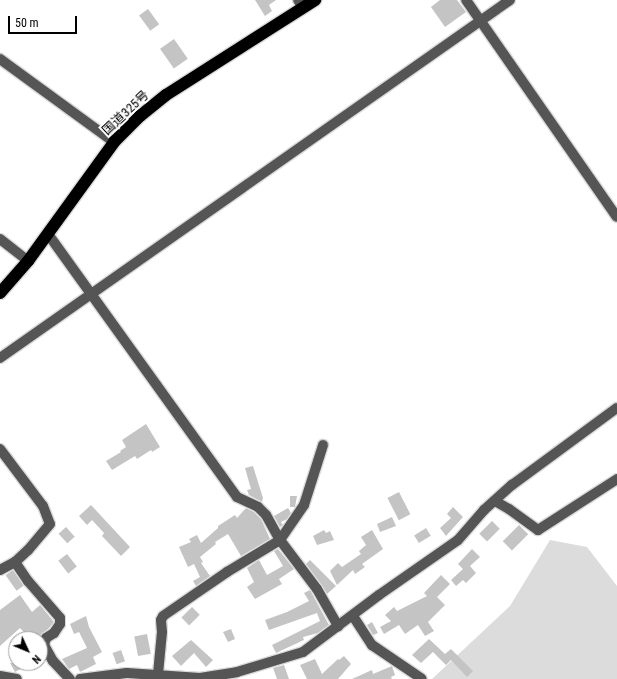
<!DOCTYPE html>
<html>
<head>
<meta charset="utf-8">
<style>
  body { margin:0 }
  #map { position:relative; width:617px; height:679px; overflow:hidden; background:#fff; font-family:"Roboto Condensed","Noto Sans JP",sans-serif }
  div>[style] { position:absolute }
  .green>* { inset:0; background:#dcdcdc }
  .building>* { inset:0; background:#c4c4c4; transform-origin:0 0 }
  .roads { filter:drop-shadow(1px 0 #dbdbdb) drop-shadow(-1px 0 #dbdbdb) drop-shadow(0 1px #dbdbdb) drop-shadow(0 -1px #dbdbdb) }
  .minor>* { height:10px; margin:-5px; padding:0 5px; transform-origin:5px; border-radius:5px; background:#555 }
  .highway>* { height:12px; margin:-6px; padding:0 6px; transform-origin:6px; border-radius:6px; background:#000 }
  span { translate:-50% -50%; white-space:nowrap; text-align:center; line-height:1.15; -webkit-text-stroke:4px #fff; paint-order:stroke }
  .street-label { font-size:13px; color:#000 }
  .north { position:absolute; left:8px; top:631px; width:40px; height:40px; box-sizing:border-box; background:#fff; border:1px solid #999; border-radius:50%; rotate:134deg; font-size:11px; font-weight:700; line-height:16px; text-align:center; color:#000 }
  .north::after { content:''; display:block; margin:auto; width:14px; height:18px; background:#000; clip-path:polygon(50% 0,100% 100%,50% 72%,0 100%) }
  .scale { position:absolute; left:8px; top:16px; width:69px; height:18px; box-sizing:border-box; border:2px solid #000; border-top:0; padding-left:5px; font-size:12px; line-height:14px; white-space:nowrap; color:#000; -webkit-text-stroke:3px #fff; paint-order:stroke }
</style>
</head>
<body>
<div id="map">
  <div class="green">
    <i style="clip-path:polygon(550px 540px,587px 547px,617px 586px,617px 679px,432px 679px,510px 606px)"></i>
  </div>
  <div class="building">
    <i style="clip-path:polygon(255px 0,276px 0,269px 5px,272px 11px,265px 16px)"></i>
    <i style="clip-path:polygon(440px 0,457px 0,466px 12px,445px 27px,431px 7px)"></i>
    <i style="left:148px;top:9px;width:19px;height:11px;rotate:54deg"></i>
    <i style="left:174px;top:39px;width:24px;height:17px;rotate:55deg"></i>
    <i style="clip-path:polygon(146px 424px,160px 447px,152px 452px,151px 450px,137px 459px,135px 456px,112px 470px,106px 461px,121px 452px,120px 451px,126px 447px,122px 440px)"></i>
    <i style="clip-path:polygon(253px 466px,263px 498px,262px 502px,249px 495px,247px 490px,251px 489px,245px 468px)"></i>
    <i style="left:399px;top:492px;width:25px;height:13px;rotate:63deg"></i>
    <i style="clip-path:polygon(290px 496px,297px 496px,295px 507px,290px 507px)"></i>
    <i style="clip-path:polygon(91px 505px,130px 547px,121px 556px,102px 536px,104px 533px,92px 520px,87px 525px,79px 516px)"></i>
    <i style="clip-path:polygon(453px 507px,463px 517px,446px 536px,440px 528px,451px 518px,447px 514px)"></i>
    <i style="clip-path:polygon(246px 508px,254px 512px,261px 519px,270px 539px,241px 556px,228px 534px,215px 542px,216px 544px,200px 557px,203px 562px,201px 563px,210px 576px,196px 586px,193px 581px,200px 577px,194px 564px,188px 567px,179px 547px,191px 542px,189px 539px,197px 535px,201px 543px,218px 528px,218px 526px,235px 515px,237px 518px)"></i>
    <i style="clip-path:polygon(288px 508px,291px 513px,287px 519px,281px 522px,283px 525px,280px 527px,274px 516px)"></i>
    <i style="clip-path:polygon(392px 517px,396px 526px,380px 532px,377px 524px)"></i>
    <i style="left:492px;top:521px;width:11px;height:18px;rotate:45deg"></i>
    <i style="left:519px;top:525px;width:13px;height:23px;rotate:45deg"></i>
    <i style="left:66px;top:527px;width:13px;height:10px;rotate:48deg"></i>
    <i style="left:426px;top:528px;width:9px;height:14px;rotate:58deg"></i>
    <i style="clip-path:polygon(324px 530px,326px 533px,330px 531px,334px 540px,317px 545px,313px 536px)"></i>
    <i style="clip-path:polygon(372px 530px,383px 549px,362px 564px,365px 567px,355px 574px,353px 570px,337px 585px,330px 571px,338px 563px,342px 567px,361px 554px,359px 551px,366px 545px,361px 537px)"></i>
    <i style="clip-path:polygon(278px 549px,294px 569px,279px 579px,282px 584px,255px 599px,247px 587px,254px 582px,247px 568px,259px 560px,267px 575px,283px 566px,274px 551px)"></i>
    <i style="clip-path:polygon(472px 549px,480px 557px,470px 566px,476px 573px,466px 583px,463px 580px,456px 586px,451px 580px,463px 569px,458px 564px)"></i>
    <i style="left:67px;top:554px;width:16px;height:11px;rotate:52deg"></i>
    <i style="clip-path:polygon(310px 560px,336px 586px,327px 594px,306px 564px)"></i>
    <i style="left:13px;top:570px;width:19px;height:9px;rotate:55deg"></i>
    <i style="clip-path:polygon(441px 575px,450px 584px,437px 597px,445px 605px,428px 622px,434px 631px,425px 636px,418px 625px,405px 634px,399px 625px,384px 634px,380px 627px,391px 621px,385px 615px,394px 607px,397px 611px,427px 596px,424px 593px)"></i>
    <i style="clip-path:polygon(310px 590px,329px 625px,318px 633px,303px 637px,304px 640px,276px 653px,272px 645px,320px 621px,317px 613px,269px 630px,265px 620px,287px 612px,309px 601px,304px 593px)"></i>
    <i style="clip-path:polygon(20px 595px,32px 612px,40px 605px,54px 622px,49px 628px,36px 639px,30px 639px,20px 628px,0 646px,0 610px)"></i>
    <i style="left:192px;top:607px;width:11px;height:15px;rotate:45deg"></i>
    <i style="clip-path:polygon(86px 616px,89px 627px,102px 652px,93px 657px,96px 664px,80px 672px,77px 665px,69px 669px,62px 659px,87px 648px,79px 632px,74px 634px,70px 624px)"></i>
    <i style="clip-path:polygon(372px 622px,378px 633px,373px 635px,367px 625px)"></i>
    <i style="clip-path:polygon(231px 629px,235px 639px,228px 642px,223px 632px)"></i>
    <i style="left:147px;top:634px;width:20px;height:13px;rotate:79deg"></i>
    <i style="clip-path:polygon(429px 639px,445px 654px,451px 649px,473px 671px,467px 677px,451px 660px,446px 665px,433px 652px,421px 663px,412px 655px)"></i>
    <i style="clip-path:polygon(191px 640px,213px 660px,206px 667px,194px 653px,181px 666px,172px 656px)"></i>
    <i style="left:121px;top:650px;width:12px;height:9px;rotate:70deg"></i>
    <i style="clip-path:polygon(344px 656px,351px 664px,338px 679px,307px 679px,300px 665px,315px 659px,322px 674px,338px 659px,339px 660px)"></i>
    <i style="clip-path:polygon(10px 663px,31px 663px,15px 672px)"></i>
    <i style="clip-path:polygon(284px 665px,289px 679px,277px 679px,273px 668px)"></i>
    <i style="clip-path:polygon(392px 666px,395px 675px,391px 677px,392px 679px,352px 679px,372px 670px,373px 674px)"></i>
  </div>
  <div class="roads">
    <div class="minor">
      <i style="left:298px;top:0;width:9px;rotate:58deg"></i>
      <i style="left:466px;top:0;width:264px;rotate:55.2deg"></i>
      <i style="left:0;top:59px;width:141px;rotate:36.1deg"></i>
      <i style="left:48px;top:234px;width:324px;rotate:54.3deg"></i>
      <i style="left:237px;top:497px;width:23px;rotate:25deg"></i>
      <i style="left:258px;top:507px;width:11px;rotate:45deg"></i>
      <i style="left:266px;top:515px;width:29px;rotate:61deg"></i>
      <i style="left:280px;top:540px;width:61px;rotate:52.9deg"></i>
      <i style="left:317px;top:589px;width:43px;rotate:60.4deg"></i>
      <i style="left:0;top:239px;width:36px;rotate:38deg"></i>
      <i style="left:0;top:358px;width:623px;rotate:-35.07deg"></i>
      <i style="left:0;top:449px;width:71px;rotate:53deg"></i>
      <i style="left:43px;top:506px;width:19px;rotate:69deg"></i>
      <i style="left:50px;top:524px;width:34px;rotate:130deg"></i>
      <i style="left:28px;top:550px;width:18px;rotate:137deg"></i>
      <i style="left:15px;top:562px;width:17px;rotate:152deg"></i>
      <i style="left:495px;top:501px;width:16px;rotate:30deg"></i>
      <i style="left:509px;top:509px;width:36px;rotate:36deg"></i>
      <i style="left:538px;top:530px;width:94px;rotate:-32.8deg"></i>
      <i style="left:15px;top:562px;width:23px;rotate:56deg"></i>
      <i style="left:28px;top:581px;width:49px;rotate:49.1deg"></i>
      <i style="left:60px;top:618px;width:6px;rotate:90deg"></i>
      <i style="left:60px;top:624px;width:11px;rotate:124deg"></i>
      <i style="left:54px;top:633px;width:9px;rotate:148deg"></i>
      <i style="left:46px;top:638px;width:7px;rotate:106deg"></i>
      <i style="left:44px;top:645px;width:18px;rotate:61deg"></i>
      <i style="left:53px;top:661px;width:25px;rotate:47deg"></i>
      <i style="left:353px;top:616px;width:35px;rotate:57deg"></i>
      <i style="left:372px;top:645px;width:60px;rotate:34.2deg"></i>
      <i style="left:158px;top:674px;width:42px;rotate:-84.6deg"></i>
      <i style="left:162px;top:632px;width:12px;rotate:-95deg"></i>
      <i style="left:161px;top:620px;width:4px;rotate:-63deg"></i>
      <i style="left:163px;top:616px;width:78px;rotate:-34.5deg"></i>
      <i style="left:227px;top:572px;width:62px;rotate:-31.1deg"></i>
      <i style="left:280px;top:540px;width:42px;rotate:-55.6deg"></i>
      <i style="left:304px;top:505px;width:63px;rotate:-72.4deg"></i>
      <i style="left:0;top:676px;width:17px;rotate:10deg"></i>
      <i style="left:80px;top:679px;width:47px;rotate:-7.3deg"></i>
      <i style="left:127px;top:673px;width:73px;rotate:3.9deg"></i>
      <i style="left:200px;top:678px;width:37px;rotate:-9deg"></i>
      <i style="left:237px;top:672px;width:69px;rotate:-16.9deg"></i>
      <i style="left:303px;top:652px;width:95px;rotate:-36.9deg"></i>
      <i style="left:379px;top:595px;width:96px;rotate:-34.8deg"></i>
      <i style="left:458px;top:540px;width:40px;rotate:-49deg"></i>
      <i style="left:484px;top:510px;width:38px;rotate:-42deg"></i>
      <i style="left:512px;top:485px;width:130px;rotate:-36.3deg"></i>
    </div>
    <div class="highway">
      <i style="left:0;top:293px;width:43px;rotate:-48.8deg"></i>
      <i style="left:28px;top:261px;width:147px;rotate:-54.1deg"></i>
      <i style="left:114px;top:142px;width:37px;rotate:-45deg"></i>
      <i style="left:140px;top:116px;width:33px;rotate:-39deg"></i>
      <i style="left:166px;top:95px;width:177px;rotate:-32.5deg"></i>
    </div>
  </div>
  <div class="street-label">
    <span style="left:126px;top:113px;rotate:-43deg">国道325号</span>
  </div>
  <div class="north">N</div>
  <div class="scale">50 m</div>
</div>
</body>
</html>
